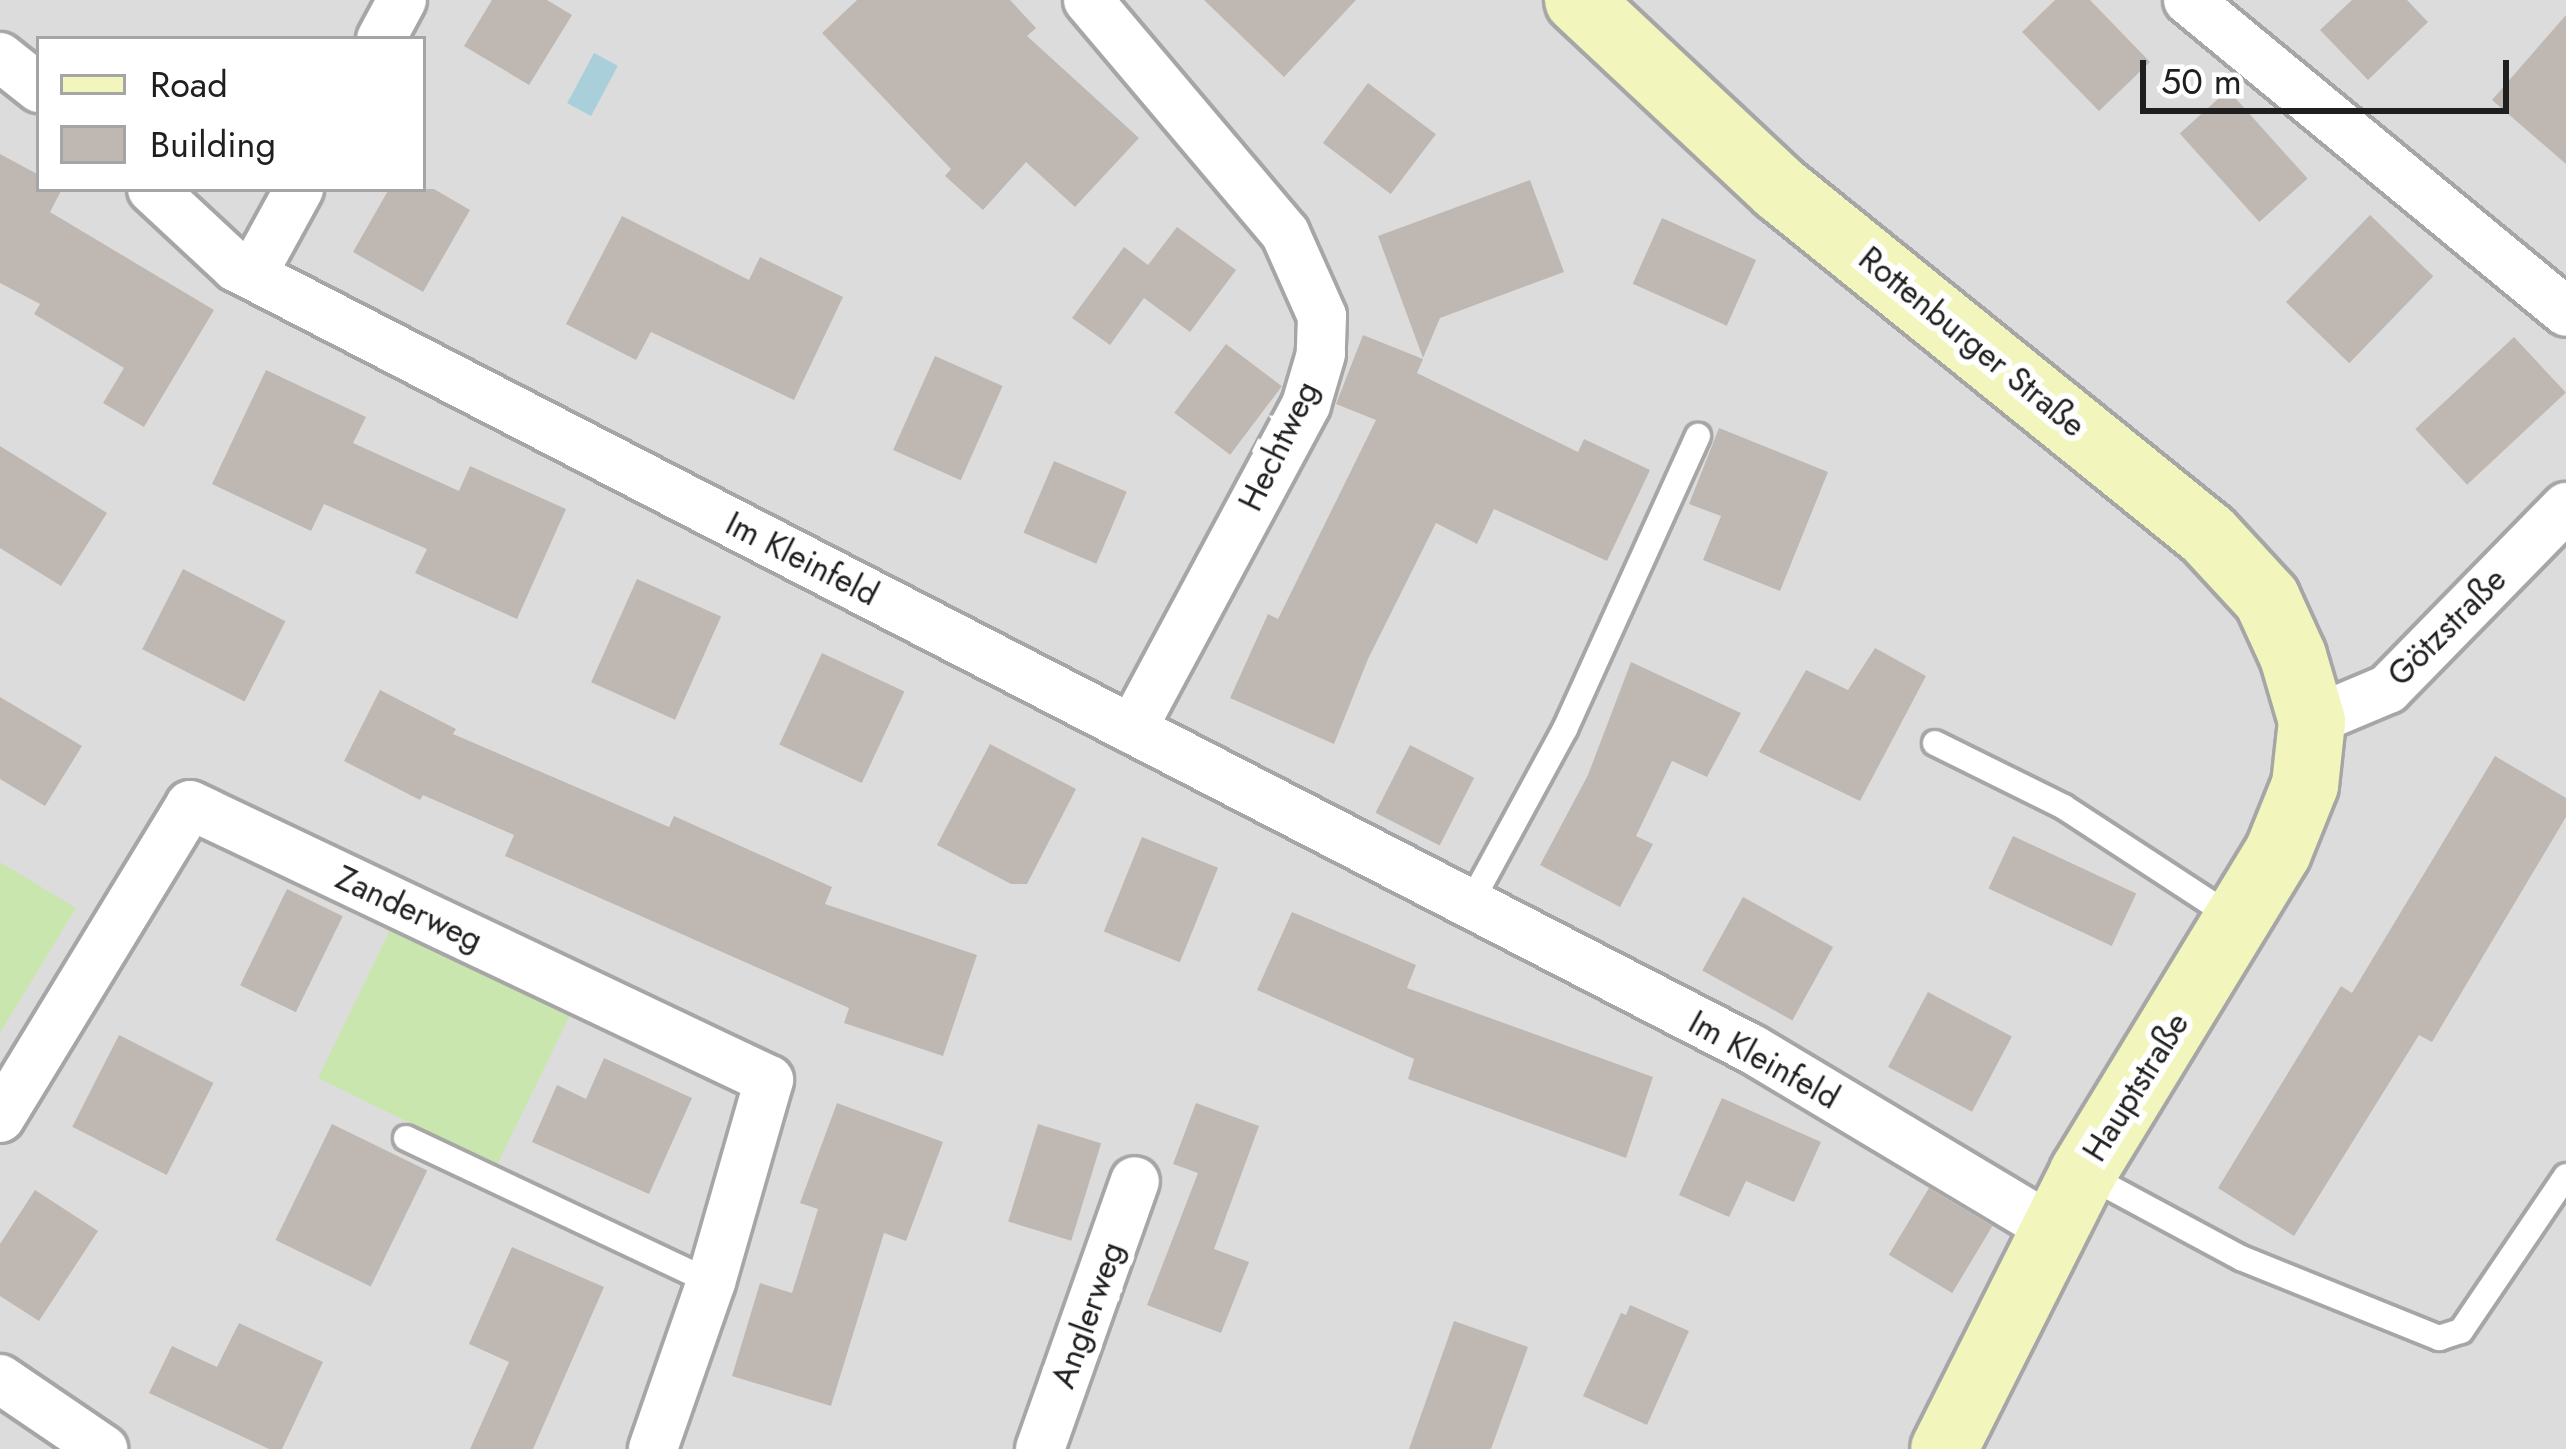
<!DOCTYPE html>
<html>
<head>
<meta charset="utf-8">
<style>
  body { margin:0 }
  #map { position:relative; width:2566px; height:1449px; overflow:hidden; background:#efece6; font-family:Jost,sans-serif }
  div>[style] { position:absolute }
  .residential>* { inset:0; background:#dddcdc }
  .grass>* { inset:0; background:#c9e6ae; transform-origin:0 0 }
  .water>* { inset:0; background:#a8cfda; transform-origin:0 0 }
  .building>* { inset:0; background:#bfb8b2; transform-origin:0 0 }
  .roads { filter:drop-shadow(3px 0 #a6a6a6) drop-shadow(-3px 0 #a6a6a6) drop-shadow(0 3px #a6a6a6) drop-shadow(0 -3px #a6a6a6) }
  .lane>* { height:24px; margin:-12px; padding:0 12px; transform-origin:12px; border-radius:12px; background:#fff }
  .street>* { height:48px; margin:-24px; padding:0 24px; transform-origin:24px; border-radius:24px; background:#fff }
  .secondary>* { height:66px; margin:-33px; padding:0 33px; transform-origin:33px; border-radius:33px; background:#f3f6bc }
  span { translate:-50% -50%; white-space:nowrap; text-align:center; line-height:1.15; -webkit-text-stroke:12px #fff; paint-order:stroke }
  .street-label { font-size:33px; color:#1f1f1f }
  .legend { position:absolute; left:36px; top:36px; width:390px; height:156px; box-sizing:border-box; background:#fff; border:3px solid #a5a5a5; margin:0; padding:15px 21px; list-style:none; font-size:36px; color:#1f1f1f }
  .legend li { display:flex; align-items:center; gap:24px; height:60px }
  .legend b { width:60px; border:3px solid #a5a5a5 }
  .scale { position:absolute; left:2140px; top:60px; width:369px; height:54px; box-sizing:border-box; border:6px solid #1f1f1f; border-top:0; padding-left:15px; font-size:36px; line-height:42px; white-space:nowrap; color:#1f1f1f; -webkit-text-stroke:9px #fff; paint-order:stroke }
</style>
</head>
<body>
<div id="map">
  <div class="residential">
    <i style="clip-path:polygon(evenodd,0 0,2566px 0,2566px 1449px,0 1449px,0 0,39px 39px,423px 39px,423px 189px,39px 189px,39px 39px)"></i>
  </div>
  <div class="grass">
    <i style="clip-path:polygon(0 862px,76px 908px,0 1033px)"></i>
    <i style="left:396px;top:918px;width:199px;height:178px;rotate:26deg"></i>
  </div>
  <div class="water">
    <i style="left:594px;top:53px;width:27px;height:57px;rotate:28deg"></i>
  </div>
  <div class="building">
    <i style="clip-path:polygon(492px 0,547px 0,572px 15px,529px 85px,464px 46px)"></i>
    <i style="clip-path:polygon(857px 0,1010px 0,1036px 28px,1027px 36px,1139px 138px,1075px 207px,1026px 162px,983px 210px,945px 176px,951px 169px,822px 33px)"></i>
    <i style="clip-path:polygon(1204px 0,1356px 0,1284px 77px)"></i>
    <i style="clip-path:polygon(2055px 0,2090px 0,2150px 62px,2099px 111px,2022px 32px)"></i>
    <i style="clip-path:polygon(2352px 0,2407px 0,2428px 22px,2368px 80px,2320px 30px)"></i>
    <i style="clip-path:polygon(2566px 15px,2566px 164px,2492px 100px)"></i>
    <i style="left:1368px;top:83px;width:85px;height:75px;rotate:37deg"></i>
    <i style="left:2228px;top:90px;width:119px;height:65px;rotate:48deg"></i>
    <i style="clip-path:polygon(0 154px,39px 175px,39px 189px,62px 189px,50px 212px,214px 310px,144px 427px,103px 403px,124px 368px,34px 314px,40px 304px,0 283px)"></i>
    <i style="clip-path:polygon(1530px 180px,1564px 272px,1440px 318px,1423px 358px,1378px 236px)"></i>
    <i style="clip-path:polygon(389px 189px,434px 189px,470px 210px,423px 292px,353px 252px)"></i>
    <i style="left:2370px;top:215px;width:88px;height:121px;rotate:44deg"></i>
    <i style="clip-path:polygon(622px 216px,749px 280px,760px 257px,843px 297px,794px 400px,651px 332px,636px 360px,566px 324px)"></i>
    <i style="left:1662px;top:218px;width:103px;height:72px;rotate:24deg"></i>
    <i style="clip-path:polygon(1177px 227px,1236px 270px,1190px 332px,1144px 298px,1110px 345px,1072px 318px,1124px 247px,1148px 265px)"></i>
    <i style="clip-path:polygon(1363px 335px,1423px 359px,1417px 373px,1578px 452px,1584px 439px,1650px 470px,1607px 561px,1494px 509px,1477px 544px,1436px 523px,1368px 659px,1334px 744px,1230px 698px,1268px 614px,1278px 619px,1376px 420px,1336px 404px)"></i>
    <i style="left:2514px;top:337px;width:76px;height:135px;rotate:47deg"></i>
    <i style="left:1226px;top:344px;width:70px;height:86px;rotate:37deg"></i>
    <i style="left:935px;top:356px;width:74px;height:103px;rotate:24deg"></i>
    <i style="clip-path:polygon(266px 370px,366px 417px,353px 443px,459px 491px,470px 466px,566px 509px,517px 619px,415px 573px,427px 549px,324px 504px,311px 531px,212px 484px)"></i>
    <i style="clip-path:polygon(1719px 428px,1828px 472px,1780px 591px,1703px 560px,1721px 516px,1689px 504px)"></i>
    <i style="clip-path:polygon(0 446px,107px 513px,61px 586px,0 548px)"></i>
    <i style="left:1054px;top:461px;width:79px;height:78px;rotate:23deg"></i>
    <i style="left:183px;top:569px;width:115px;height:90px;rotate:27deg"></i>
    <i style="left:637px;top:579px;width:92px;height:113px;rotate:24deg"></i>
    <i style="clip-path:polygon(1875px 648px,1926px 676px,1860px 801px,1759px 752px,1806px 670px,1848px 690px)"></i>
    <i style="left:822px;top:653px;width:91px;height:101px;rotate:25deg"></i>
    <i style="clip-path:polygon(1631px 662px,1741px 713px,1707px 777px,1672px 761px,1636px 836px,1653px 844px,1620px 907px,1540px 865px,1588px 775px)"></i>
    <i style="clip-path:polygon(380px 690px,456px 729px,453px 734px,669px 827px,674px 816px,832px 887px,825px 904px,977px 955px,943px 1056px,844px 1023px,849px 1008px,505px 856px,514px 835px,423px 795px,420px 800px,344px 761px)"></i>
    <i style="clip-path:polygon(0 697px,82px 746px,45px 806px,0 779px)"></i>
    <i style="clip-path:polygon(990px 744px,1076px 789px,1027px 884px,1011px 884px,937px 845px)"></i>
    <i style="left:1410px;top:745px;width:72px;height:76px;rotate:27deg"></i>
    <i style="clip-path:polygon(2495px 756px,2566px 798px,2566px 817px,2432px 1042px,2419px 1035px,2294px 1236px,2218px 1188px,2341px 986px,2352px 993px)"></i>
    <i style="left:2013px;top:836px;width:136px;height:58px;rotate:25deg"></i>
    <i style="left:1142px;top:837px;width:82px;height:102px;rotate:22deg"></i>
    <i style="left:287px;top:889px;width:62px;height:107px;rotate:26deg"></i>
    <i style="left:1743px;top:897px;width:103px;height:84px;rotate:29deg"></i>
    <i style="clip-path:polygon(1292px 912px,1416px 965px,1407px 988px,1653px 1077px,1626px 1158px,1408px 1079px,1414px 1059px,1257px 990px)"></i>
    <i style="left:1928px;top:992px;width:95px;height:85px;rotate:28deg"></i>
    <i style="left:119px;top:1035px;width:106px;height:103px;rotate:27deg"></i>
    <i style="clip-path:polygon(604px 1058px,692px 1098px,649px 1194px,532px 1142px,557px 1085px,586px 1099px)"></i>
    <i style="clip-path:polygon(1722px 1098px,1821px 1142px,1794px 1202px,1746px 1181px,1729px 1217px,1679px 1195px)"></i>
    <i style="clip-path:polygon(837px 1103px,943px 1142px,906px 1241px,884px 1233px,831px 1406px,732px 1376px,760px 1283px,792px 1293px,818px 1209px,800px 1203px)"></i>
    <i style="clip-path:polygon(1196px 1103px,1259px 1126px,1214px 1249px,1249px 1262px,1221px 1333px,1147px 1305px,1198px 1173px,1173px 1164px)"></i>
    <i style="left:332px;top:1124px;width:106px;height:129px;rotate:26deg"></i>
    <i style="left:1038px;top:1124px;width:66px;height:102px;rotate:17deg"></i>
    <i style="left:1929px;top:1188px;width:74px;height:78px;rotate:31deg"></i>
    <i style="clip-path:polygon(35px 1190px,98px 1231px,39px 1321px,0 1296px,0 1244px)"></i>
    <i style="clip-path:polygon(512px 1247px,604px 1287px,533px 1449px,470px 1449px,509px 1362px,469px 1344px)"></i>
    <i style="clip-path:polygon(1630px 1305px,1689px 1331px,1647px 1425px,1583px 1396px,1621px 1313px,1626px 1315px)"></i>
    <i style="clip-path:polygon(1454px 1321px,1528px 1347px,1491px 1449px,1409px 1449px)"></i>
    <i style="clip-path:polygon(239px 1323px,323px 1362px,282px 1449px,269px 1449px,149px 1393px,172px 1346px,217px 1367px)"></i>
  </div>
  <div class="roads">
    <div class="lane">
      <i style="left:1935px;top:743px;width:144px;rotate:26.4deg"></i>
      <i style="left:2064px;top:807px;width:204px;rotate:33.2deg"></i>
      <i style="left:1470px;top:904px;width:199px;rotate:-61.5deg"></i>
      <i style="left:1565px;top:729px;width:322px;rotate:-65.6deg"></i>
      <i style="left:406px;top:1138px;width:337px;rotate:25.3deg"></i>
      <i style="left:2085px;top:1174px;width:177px;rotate:28.3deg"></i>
      <i style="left:2241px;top:1258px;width:214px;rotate:22deg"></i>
      <i style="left:2439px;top:1338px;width:23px;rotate:-18deg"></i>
      <i style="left:2461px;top:1331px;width:187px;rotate:-55.9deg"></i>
    </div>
    <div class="street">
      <i style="left:1088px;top:0;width:305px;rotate:49.8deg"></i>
      <i style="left:1285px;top:233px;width:91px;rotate:66deg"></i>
      <i style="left:1322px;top:316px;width:38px;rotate:92deg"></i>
      <i style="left:1321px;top:354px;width:53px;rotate:106.4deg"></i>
      <i style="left:1306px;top:405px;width:368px;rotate:118.2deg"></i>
      <i style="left:2188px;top:0;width:490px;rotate:39.5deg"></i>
      <i style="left:381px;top:39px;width:44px;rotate:-61.7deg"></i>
      <i style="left:0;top:57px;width:50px;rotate:38.5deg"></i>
      <i style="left:152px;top:189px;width:115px;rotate:42.9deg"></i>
      <i style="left:236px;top:267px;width:1706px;rotate:27.29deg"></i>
      <i style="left:1752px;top:1049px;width:348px;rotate:30.9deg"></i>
      <i style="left:252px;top:275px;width:98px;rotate:-61.3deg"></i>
      <i style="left:2312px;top:721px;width:82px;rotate:-22.8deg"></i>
      <i style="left:2388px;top:689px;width:255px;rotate:-45.6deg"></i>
      <i style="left:0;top:1118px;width:366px;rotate:-58.7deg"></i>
      <i style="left:190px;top:805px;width:641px;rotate:25.41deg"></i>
      <i style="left:769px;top:1080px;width:210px;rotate:106deg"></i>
      <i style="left:711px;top:1282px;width:177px;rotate:109.2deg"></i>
      <i style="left:0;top:1379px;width:125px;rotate:34.2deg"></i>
      <i style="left:1040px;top:1449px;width:284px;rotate:-70.5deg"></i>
    </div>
    <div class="secondary">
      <i style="left:1578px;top:0;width:277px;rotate:43.1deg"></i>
      <i style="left:1780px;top:189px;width:550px;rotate:38.95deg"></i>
      <i style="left:2208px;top:535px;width:87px;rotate:47.3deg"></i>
      <i style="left:2267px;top:599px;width:63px;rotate:65.5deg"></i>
      <i style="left:2293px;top:656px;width:68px;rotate:73.7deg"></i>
      <i style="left:2312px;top:721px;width:64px;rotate:96.2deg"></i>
      <i style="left:2305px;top:785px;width:72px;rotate:111.9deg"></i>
      <i style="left:2278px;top:852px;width:376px;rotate:121.3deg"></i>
      <i style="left:2083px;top:1173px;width:309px;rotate:116.7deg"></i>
    </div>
  </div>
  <div class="street-label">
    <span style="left:1972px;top:342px;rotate:39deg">Rottenburger Straße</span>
    <span style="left:1279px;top:446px;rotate:-64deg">Hechtweg</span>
    <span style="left:802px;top:559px;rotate:27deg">Im Kleinfeld</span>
    <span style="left:2447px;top:627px;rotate:-45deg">Götzstraße</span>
    <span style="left:409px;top:909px;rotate:25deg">Zanderweg</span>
    <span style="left:1764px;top:1060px;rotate:29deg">Im Kleinfeld</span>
    <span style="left:2136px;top:1087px;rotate:-58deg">Hauptstraße</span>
    <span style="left:1088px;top:1315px;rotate:-70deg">Anglerweg</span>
  </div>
  <ul class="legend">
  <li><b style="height:15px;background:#f3f6bc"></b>Road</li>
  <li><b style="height:33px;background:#bfb8b2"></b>Building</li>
  </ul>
  <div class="scale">50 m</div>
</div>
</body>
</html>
